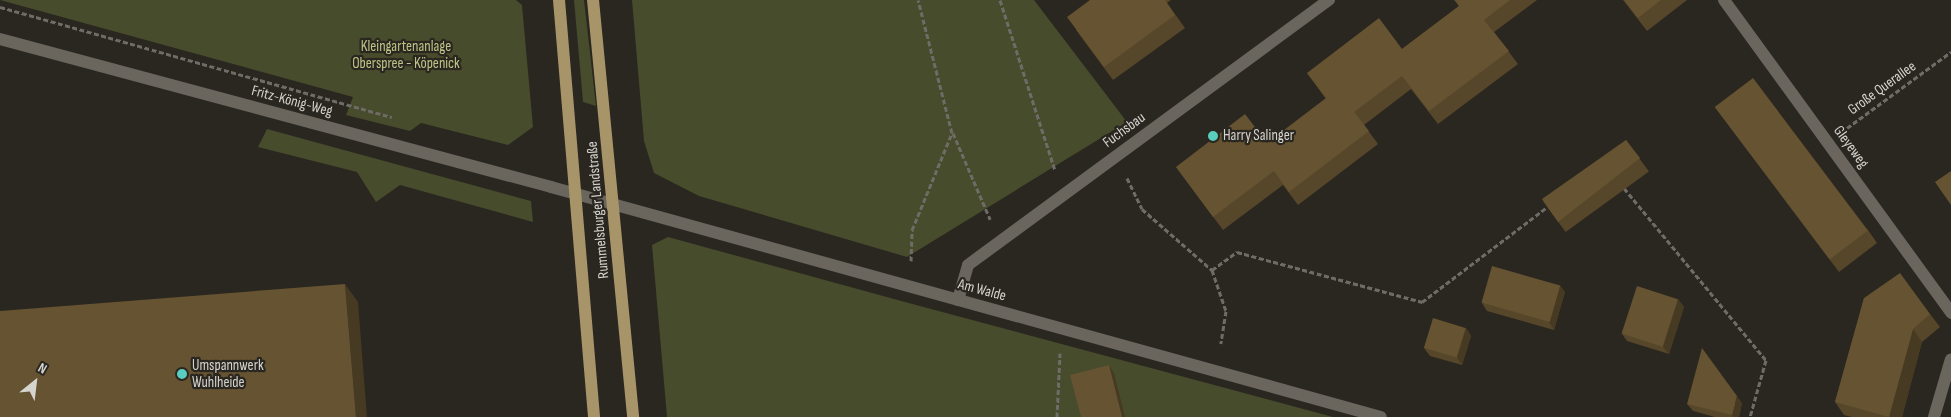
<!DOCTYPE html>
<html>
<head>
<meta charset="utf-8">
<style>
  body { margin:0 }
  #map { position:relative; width:1951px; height:417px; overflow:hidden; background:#2a2620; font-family:"Sofia Sans Condensed",sans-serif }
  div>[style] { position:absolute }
  .green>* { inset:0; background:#474c2c }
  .path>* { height:3px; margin-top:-1.5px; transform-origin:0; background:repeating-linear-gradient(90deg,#6f6b66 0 5px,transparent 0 7.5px) }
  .minor>* { height:12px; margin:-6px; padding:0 6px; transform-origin:6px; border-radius:6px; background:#6a665e }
  .major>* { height:12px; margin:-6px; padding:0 6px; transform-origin:6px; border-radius:6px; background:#a79569 }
  .wall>* { inset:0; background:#57472a; transform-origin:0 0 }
  .shaded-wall>* { inset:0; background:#473a22 }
  .building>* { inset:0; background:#655331; transform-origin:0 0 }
  .dots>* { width:14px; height:14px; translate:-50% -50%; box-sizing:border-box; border:2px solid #2a2620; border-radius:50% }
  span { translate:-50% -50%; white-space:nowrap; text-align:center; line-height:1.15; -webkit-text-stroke:4.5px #2a2620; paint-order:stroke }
  .park-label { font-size:15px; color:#bcc585 }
  .street-label { font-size:15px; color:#d6d4cf }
  .poi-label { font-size:15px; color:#d6d4cf }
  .left { translate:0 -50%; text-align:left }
  .north { position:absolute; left:10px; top:357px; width:50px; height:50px; -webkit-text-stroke:4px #2a2620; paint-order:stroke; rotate:29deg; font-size:14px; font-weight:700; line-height:20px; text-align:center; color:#d6d4cf }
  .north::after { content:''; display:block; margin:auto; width:18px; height:22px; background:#d6d4cf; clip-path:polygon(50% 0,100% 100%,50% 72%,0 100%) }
</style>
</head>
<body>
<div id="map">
  <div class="green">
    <i style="clip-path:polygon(0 0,516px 0,522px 5px,533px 127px,508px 145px,421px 123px,410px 131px,346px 115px,353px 97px)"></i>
    <i style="clip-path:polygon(574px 0,584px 0,596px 106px,583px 102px)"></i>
    <i style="clip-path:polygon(632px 0,1034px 0,1127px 122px,907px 257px,699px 196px,654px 173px,644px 141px)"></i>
    <i style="clip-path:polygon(267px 129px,531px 201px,533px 222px,400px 185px,376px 202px,357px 172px,258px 147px)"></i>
    <i style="clip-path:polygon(668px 237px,905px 302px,1333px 417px,667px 417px,652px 245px)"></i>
  </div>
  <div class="path">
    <i style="left:1000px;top:0;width:179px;rotate:72.1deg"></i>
    <i style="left:0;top:7px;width:407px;rotate:15.7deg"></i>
    <i style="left:1847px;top:128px;width:129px;rotate:-36.2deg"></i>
    <i style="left:953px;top:133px;width:94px;rotate:66.7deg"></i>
    <i style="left:1127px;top:178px;width:34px;rotate:64deg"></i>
    <i style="left:1142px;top:209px;width:93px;rotate:41.1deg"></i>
    <i style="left:1212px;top:270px;width:43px;rotate:71.1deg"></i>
    <i style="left:1226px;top:311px;width:33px;rotate:99deg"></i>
    <i style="left:1624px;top:188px;width:223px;rotate:50.5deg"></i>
    <i style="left:1766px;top:360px;width:59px;rotate:105.7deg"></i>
    <i style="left:911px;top:261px;width:31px;rotate:-88deg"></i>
    <i style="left:912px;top:230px;width:105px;rotate:-67.6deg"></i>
    <i style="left:952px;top:133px;width:137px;rotate:-104.3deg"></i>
    <i style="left:1212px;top:270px;width:31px;rotate:-36deg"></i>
    <i style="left:1237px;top:252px;width:192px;rotate:15.1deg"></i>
    <i style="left:1422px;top:302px;width:161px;rotate:-37.2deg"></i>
    <i style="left:1057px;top:417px;width:64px;rotate:-87.3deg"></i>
  </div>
  <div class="minor">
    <i style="left:1724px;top:0;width:387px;rotate:54deg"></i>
    <i style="left:0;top:39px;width:571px;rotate:15.03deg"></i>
    <i style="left:551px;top:187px;width:861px;rotate:15.49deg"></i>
    <i style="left:958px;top:300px;width:36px;rotate:-74deg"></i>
    <i style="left:968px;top:265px;width:448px;rotate:-36.3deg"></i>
    <i style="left:1934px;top:417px;width:60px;rotate:-73.7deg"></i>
  </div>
  <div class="major">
    <i style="left:559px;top:0;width:418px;rotate:85.2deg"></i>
    <i style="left:593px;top:0;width:419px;rotate:84.5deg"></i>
  </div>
  <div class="wall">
    <i style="clip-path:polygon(1090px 0,1171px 0,1167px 3px,1185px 28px,1113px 80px,1076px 30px)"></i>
    <i style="clip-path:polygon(1454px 0,1537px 0,1494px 32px,1518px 64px,1438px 124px,1411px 89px,1364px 125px,1378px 144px,1298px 205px,1283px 185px,1223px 230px,1176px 167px,1267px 143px,1326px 99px,1307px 73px,1402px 49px,1459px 6px)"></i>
    <i style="clip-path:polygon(1623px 0,1687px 0,1647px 31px)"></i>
    <i style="clip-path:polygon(1715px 107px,1868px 230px,1877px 243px,1839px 272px)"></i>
    <i style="left:1626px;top:140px;width:39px;height:103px;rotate:54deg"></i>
    <i style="clip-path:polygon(1565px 292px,1554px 330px,1487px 311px,1482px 303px)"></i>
    <i style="clip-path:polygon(1864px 298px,1930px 314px,1940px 327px,1922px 342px,1902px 417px,1852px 417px,1844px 415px,1835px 402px)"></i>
    <i style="clip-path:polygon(1678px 299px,1684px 307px,1669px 354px,1627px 341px,1622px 334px)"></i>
    <i style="clip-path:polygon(1466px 328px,1471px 336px,1462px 365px,1430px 356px,1424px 348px)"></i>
    <i style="clip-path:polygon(1742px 403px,1739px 417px,1715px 417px,1693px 411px,1687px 404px)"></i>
  </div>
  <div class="shaded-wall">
    <i style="clip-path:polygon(345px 284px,358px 302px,367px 417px,356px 417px)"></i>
    <i style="clip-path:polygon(1560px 285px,1565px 292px,1554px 330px,1549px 322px)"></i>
    <i style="clip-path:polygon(1678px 299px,1684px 307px,1669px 354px,1663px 347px)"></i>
    <i style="clip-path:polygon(1466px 328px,1471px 336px,1462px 365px,1457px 358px)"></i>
    <i style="clip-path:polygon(1913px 329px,1922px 342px,1902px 417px,1889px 417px)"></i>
    <i style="clip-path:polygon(1109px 365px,1114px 373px,1125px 417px,1122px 417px)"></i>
    <i style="clip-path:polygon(1737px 396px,1742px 403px,1739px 417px,1733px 417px,1732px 415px)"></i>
  </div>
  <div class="building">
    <i style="clip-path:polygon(1090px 0,1165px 0,1175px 15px,1104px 67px,1067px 17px)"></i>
    <i style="clip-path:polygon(1455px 0,1510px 0,1484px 20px,1509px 51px,1429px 111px,1402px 76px,1354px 112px,1369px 131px,1289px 192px,1274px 171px,1213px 217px,1176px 167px,1245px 114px,1267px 143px,1326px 98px,1307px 73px,1379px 18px,1402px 49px,1459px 6px)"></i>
    <i style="clip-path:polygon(1624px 0,1661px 0,1638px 18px)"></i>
    <i style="left:1753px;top:78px;width:191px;height:48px;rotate:53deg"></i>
    <i style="clip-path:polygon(1626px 140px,1640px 158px,1558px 222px,1542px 199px)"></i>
    <i style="clip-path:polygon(1951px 171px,1951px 205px,1935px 182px)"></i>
    <i style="left:1492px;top:266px;width:71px;height:38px;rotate:16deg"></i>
    <i style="clip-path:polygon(1900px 273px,1930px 314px,1913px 329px,1889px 417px,1835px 402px,1864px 298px)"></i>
    <i style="clip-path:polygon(345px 284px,356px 417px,0 417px,0 311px)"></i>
    <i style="left:1637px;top:286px;width:43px;height:50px;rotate:18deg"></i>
    <i style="left:1433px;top:318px;width:34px;height:31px;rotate:17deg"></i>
    <i style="clip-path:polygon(1702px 348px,1737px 396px,1732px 415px,1687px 404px)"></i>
    <i style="clip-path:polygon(1109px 365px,1122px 417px,1081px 417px,1070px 375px)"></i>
  </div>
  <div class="dots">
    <i style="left:1213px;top:136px;background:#59cebe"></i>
    <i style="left:182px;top:374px;background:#59cebe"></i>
  </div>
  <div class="park-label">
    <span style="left:406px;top:55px">Kleingartenanlage<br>Oberspree - Köpenick</span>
  </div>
  <div class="street-label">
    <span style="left:1882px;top:88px;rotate:-36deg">Große Querallee</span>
    <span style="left:292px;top:101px;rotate:15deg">Fritz-König-Weg</span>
    <span style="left:1124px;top:130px;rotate:-36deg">Fuchsbau</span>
    <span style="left:1851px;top:147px;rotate:54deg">Gleyeweg</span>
    <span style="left:598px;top:210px;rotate:-95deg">Rummelsburger Landstraße</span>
    <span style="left:982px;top:290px;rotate:15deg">Am Walde</span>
  </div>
  <div class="poi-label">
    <span class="left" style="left:1223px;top:136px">Harry Salinger</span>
    <span class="left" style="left:192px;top:374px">Umspannwerk<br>Wuhlheide</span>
  </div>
  <div class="north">N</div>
</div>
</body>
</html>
